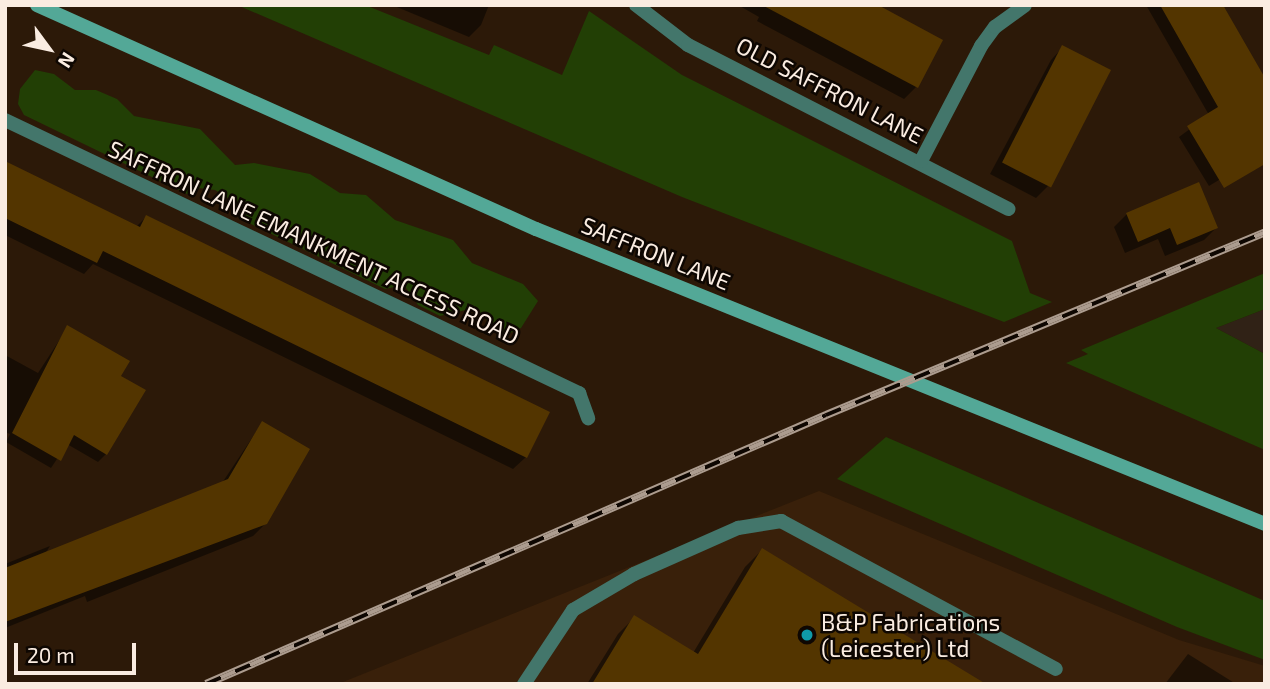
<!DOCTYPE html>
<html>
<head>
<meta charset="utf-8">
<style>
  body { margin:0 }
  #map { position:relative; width:1270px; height:689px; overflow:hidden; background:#2c1908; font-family:"Exo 2",sans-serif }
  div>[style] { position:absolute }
  .commercial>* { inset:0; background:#302216 }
  .built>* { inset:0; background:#39200a }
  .green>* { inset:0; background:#223f05 }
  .shadow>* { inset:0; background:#0007 }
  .building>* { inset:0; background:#533500; transform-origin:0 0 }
  .service>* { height:14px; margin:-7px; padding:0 7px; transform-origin:7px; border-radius:7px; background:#43766b }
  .minor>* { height:14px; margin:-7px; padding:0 7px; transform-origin:7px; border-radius:7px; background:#43766b }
  .secondary>* { height:14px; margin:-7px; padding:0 7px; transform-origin:7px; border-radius:7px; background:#53a897 }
  .rail>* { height:8px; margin-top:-4px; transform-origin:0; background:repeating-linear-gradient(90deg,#0e0702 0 16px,#ac9c8f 0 32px); box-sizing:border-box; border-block:2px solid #ac9c8f }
  .dots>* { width:19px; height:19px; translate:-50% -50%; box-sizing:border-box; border:4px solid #0e0702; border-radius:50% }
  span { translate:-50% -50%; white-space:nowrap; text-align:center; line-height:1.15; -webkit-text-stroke:5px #0e0702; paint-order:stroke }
  .street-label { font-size:23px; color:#faece1 }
  .poi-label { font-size:23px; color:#faece1 }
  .left { translate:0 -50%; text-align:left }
  .frame { position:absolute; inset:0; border:7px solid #faece1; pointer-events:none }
  .north { position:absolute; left:14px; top:14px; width:70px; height:70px; -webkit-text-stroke:5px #0e0702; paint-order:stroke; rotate:123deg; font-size:19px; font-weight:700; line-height:28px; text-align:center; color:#faece1 }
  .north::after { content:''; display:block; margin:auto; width:24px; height:32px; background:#faece1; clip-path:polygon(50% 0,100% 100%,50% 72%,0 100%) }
  .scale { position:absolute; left:14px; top:643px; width:122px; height:32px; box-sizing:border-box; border:4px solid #faece1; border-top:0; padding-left:9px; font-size:21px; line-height:24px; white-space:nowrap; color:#faece1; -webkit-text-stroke:5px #0e0702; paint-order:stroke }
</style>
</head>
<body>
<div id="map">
  <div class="commercial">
    <i style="clip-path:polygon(1265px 309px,1265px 354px,1216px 328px)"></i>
  </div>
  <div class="built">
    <i style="clip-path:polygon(819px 491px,1179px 640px,1265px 666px,1265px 684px,338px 684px)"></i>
  </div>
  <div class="green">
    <i style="clip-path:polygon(237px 5px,365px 5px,489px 55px,494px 45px,562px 75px,589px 11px,682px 75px,1012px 241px,1030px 293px,1052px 302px,1004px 322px,682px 197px)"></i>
    <i style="clip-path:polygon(35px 70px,54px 74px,75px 90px,96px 90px,117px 99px,134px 116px,200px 129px,235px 165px,254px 163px,310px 174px,340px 193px,366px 195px,395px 220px,453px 240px,472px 263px,523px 284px,538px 301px,521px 328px,506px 335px,488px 328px,485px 314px,466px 310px,440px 316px,418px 305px,404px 285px,385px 289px,249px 223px,233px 201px,215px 190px,198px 188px,187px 194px,24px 115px,18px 104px,20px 89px)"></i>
    <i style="clip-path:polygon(1265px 273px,1265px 309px,1216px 328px,1265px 354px,1265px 450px,1066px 363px,1088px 354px,1081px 350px)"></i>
    <i style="clip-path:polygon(886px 437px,1265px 601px,1265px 660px,1177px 627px,837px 479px)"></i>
  </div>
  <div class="shadow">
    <i style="clip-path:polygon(392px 5px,489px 5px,481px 25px,469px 37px)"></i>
    <i style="clip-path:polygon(738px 5px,874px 5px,916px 87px,904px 99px,757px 21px,759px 17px)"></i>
    <i style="clip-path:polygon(1146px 5px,1220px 5px,1265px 152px,1209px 186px,1179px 137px,1209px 115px)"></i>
    <i style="clip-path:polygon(1063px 47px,1048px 186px,1036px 198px,990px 174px,1051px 60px)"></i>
    <i style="clip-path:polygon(5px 162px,136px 227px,146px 217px,526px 457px,513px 469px,93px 264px,84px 274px,5px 235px)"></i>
    <i style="clip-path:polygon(1127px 214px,1216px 228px,1204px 240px,1165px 256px,1158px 239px,1125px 253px,1114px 227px)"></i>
    <i style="clip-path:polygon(68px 327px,118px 377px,106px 454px,98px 462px,67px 444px,51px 468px,6px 442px,10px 434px,5px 432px,5px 355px,38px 373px)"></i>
    <i style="clip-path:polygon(262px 423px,266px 523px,253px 536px,87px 602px,85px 596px,5px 628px,5px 564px,50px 546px,45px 554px,222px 483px)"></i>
    <i style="clip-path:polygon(762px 550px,982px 684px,587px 684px,618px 634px,634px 618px,693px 653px,745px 567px)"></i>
    <i style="clip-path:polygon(1188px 654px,1236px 684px,1165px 684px)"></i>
  </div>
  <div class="building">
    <i style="clip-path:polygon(762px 5px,878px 5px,943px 40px,918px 88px)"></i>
    <i style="clip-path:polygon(1160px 5px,1223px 5px,1265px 78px,1265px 164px,1224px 188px,1187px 126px,1218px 107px)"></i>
    <i style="left:1062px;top:45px;width:55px;height:132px;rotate:27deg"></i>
    <i style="clip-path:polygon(5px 161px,140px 227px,146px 215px,550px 412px,527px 458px,103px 251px,97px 263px,5px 218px)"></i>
    <i style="clip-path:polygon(1199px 182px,1218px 228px,1177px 245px,1170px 228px,1138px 242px,1126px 213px)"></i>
    <i style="clip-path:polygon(67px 325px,130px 361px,121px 376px,146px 390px,107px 455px,74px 435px,61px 461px,12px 433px)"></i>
    <i style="clip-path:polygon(262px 421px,310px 449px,267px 524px,5px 622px,5px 568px,228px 479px)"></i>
    <i style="clip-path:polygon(762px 548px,986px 684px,592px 684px,634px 615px,698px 654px)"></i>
  </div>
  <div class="service">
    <i style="left:524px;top:684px;width:89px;rotate:-56.5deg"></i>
    <i style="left:573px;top:610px;width:71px;rotate:-30.5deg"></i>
    <i style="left:634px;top:574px;width:114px;rotate:-23.9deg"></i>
    <i style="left:738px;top:528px;width:44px;rotate:-9.2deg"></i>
    <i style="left:781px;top:521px;width:312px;rotate:28.3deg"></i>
  </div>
  <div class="minor">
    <i style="left:636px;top:5px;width:66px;rotate:37.6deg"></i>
    <i style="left:688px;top:45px;width:360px;rotate:27.1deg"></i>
    <i style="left:5px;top:120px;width:636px;rotate:25.44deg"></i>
    <i style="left:579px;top:393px;width:27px;rotate:70deg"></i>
    <i style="left:921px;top:161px;width:130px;rotate:-62.4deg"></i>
    <i style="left:981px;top:46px;width:24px;rotate:-54deg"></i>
    <i style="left:995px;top:27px;width:37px;rotate:-36deg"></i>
  </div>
  <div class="secondary">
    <i style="left:37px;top:5px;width:547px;rotate:24.18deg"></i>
    <i style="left:536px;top:229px;width:786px;rotate:22.03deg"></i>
  </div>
  <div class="rail">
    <i style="left:206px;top:684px;width:676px;rotate:-23.45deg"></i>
    <i style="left:826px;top:415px;width:476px;rotate:-22.6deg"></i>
  </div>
  <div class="dots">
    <i style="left:807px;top:635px;background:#0f9aa8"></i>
  </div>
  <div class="street-label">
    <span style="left:830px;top:90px;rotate:27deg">OLD SAFFRON LANE</span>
    <span style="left:314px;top:242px;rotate:25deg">SAFFRON LANE EMANKMENT ACCESS ROAD</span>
    <span style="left:656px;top:253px;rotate:22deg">SAFFRON LANE</span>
  </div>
  <div class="poi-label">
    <span class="left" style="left:821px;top:635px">B&amp;P Fabrications<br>(Leicester) Ltd</span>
  </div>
  <div class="frame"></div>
  <div class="north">N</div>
  <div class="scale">20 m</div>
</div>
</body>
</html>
